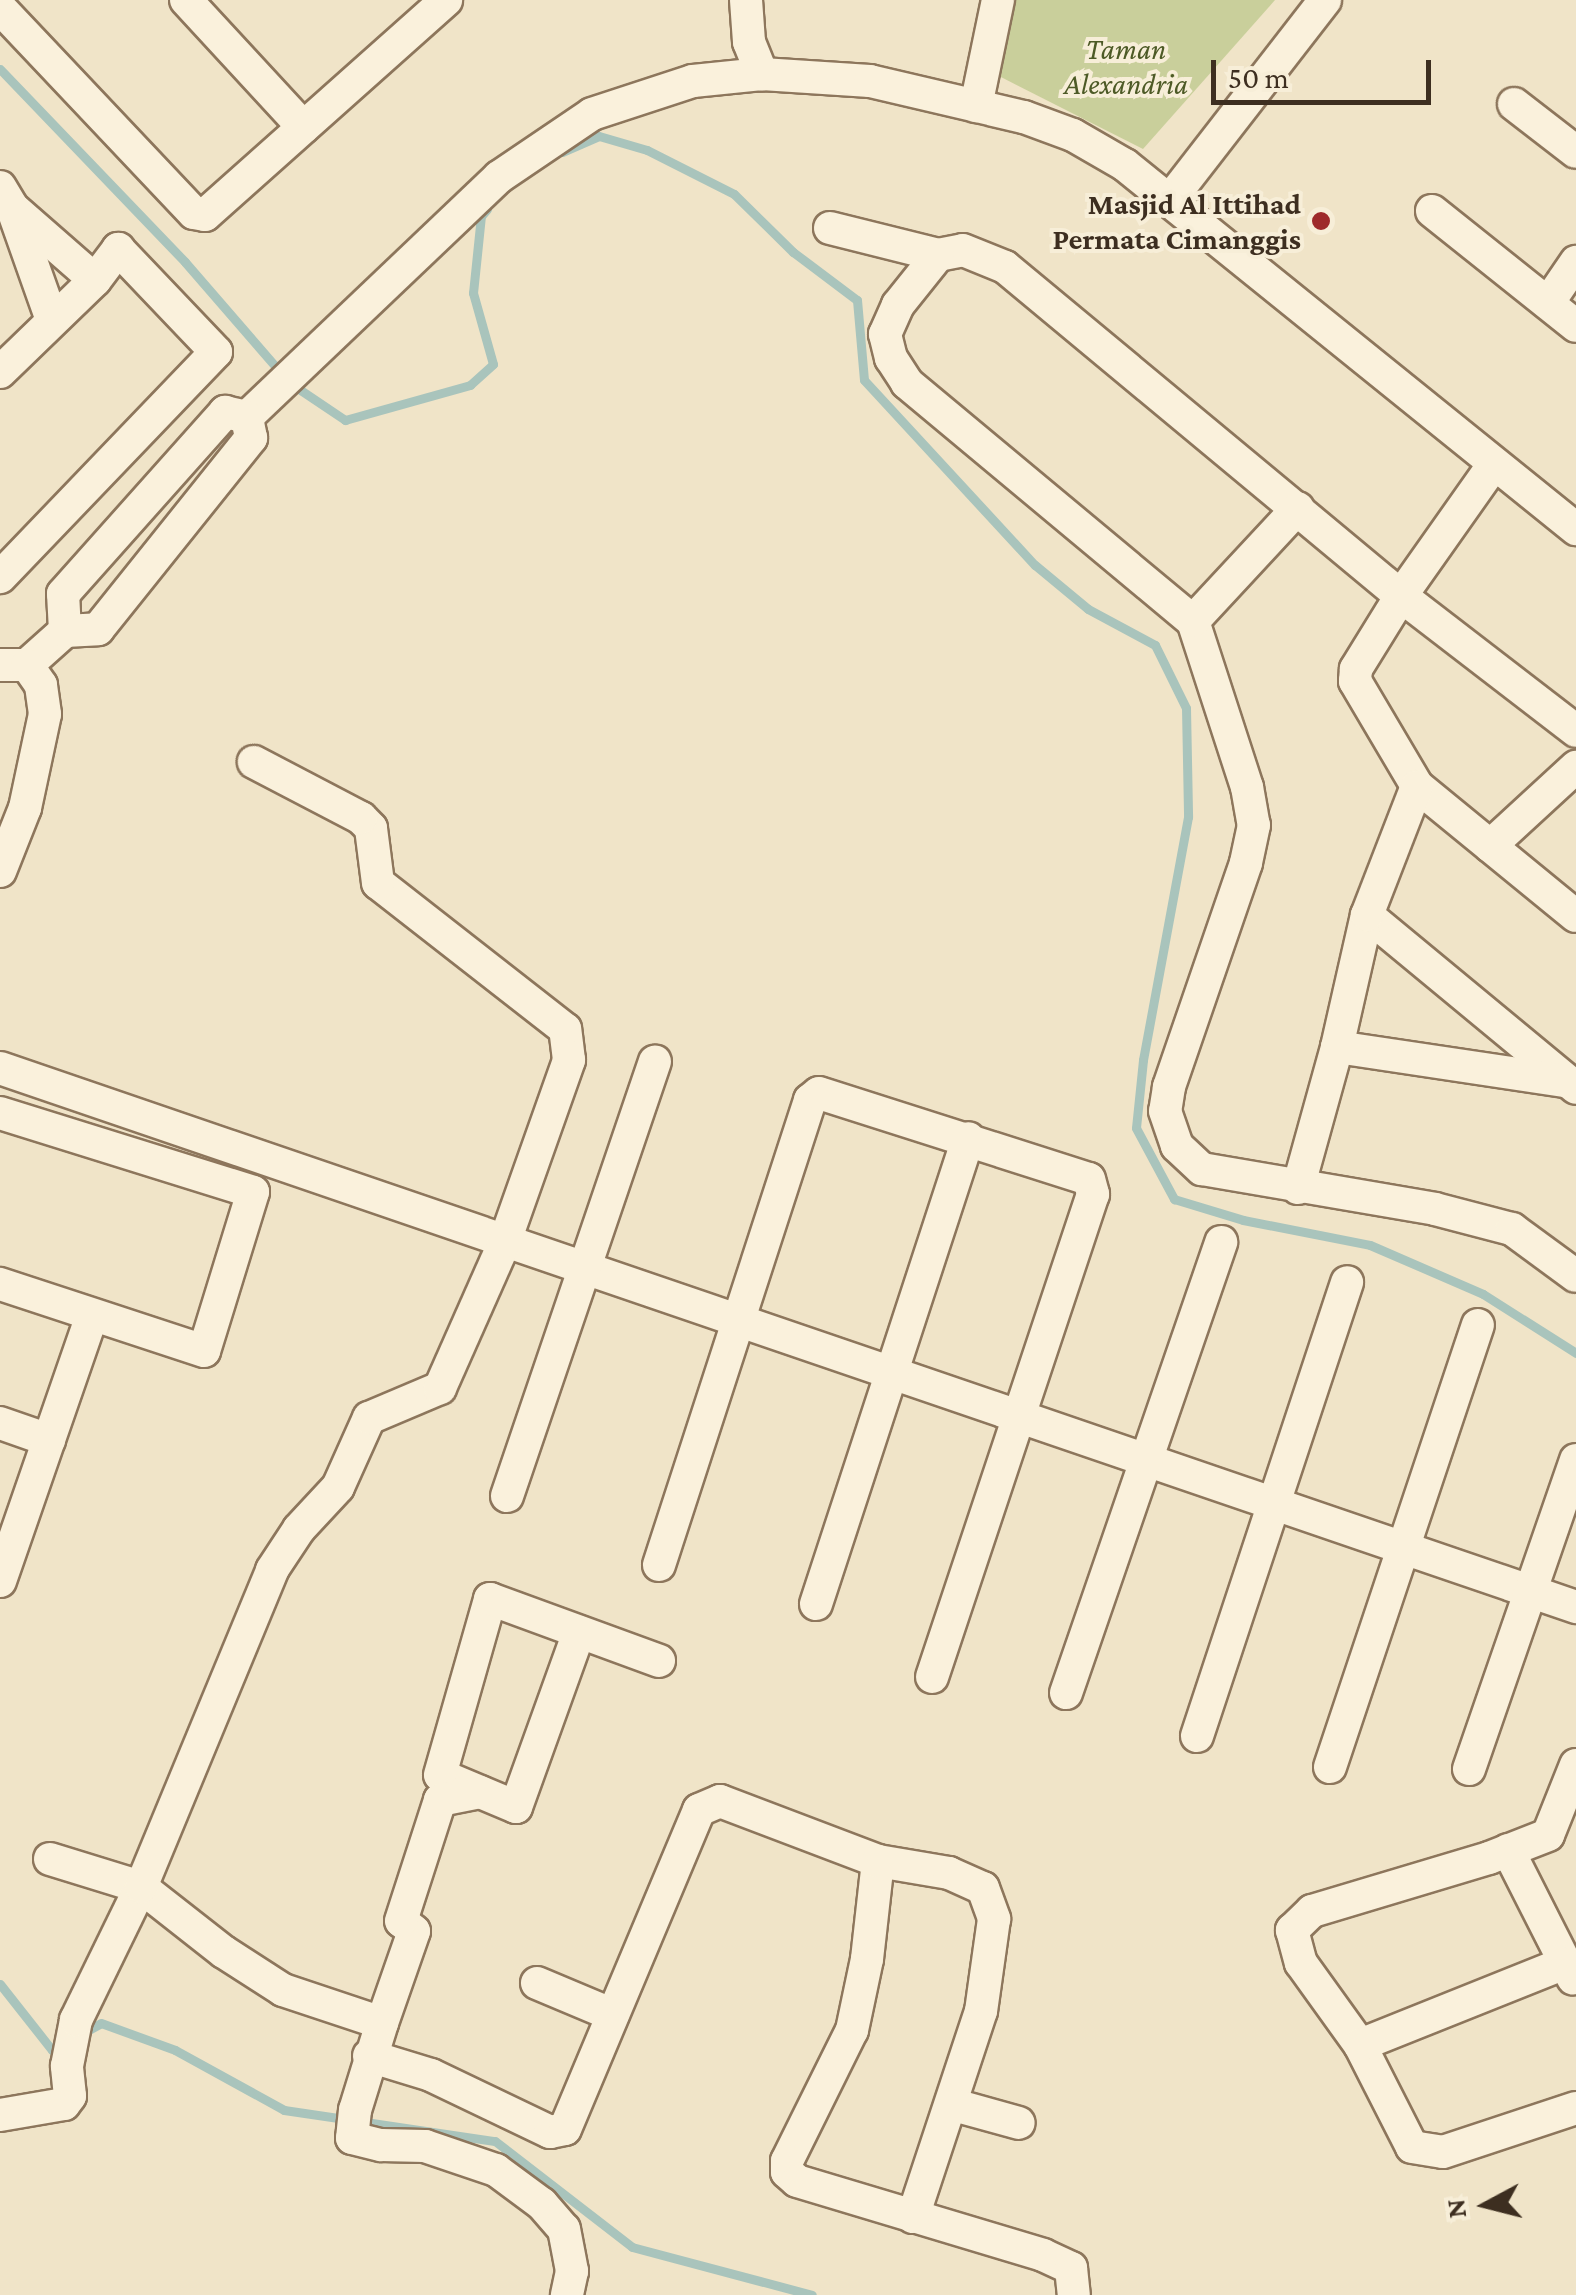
<!DOCTYPE html>
<html>
<head>
<meta charset="utf-8">
<style>
  body { margin:0 }
  #map { position:relative; width:1576px; height:2295px; overflow:hidden; background:#f0e4c8; font-family:"Crimson Pro",serif }
  div>[style] { position:absolute }
  .green>* { inset:0; background:#c9cf9b }
  .stream>* { height:9px; margin:-4.5px; padding:0 4.5px; transform-origin:4.5px; border-radius:4.5px; background:#a9c4bc }
  .roads { filter:drop-shadow(2px 0 #8d765c) drop-shadow(-2px 0 #8d765c) drop-shadow(0 2px #8d765c) drop-shadow(0 -2px #8d765c) }
  .minor>* { height:32px; margin:-16px; padding:0 16px; transform-origin:16px; border-radius:16px; background:#faf1dc }
  .dots>* { width:28px; height:28px; translate:-50% -50%; box-sizing:border-box; border:5px solid #f7eed8; border-radius:50% }
  span { translate:-50% -50%; white-space:nowrap; text-align:center; line-height:1.15; -webkit-text-stroke:8px #f7eed8; paint-order:stroke }
  .park-label { font-size:30px; color:#4d5a26; font-style:italic }
  .poi-label { font-size:30px; color:#3d2e20; font-weight:700 }
  .right { translate:-100% -50%; text-align:right }
  .north { position:absolute; left:1436px; top:2155px; width:100px; height:100px; -webkit-text-stroke:8px #f7eed8; paint-order:stroke; rotate:263deg; font-size:28px; font-weight:700; line-height:40px; text-align:center; color:#3d2e20 }
  .north::after { content:''; display:block; margin:auto; width:35px; height:45px; background:#3d2e20; clip-path:polygon(50% 0,100% 100%,50% 72%,0 100%) }
  .scale { position:absolute; left:1211px; top:60px; width:220px; height:45px; box-sizing:border-box; border:5px solid #3d2e20; border-top:0; padding-left:12px; font-size:30px; line-height:35px; white-space:nowrap; color:#3d2e20; -webkit-text-stroke:8px #f7eed8; paint-order:stroke }
</style>
</head>
<body>
<div id="map">
  <div class="green">
    <i style="clip-path:polygon(1012px 0,1275px 0,1143px 149px,995px 74px)"></i>
  </div>
  <div class="stream">
    <i style="left:0;top:69px;width:267px;rotate:46.2deg"></i>
    <i style="left:185px;top:262px;width:148px;rotate:49.1deg"></i>
    <i style="left:562px;top:152px;width:40px;rotate:-23.4deg"></i>
    <i style="left:599px;top:136px;width:50px;rotate:16.3deg"></i>
    <i style="left:647px;top:150px;width:97px;rotate:26.8deg"></i>
    <i style="left:734px;top:194px;width:83px;rotate:44.5deg"></i>
    <i style="left:793px;top:252px;width:80px;rotate:36.9deg"></i>
    <i style="left:857px;top:300px;width:80px;rotate:85deg"></i>
    <i style="left:864px;top:380px;width:252px;rotate:47.3deg"></i>
    <i style="left:1035px;top:565px;width:69px;rotate:39.7deg"></i>
    <i style="left:1088px;top:609px;width:76px;rotate:28.2deg"></i>
    <i style="left:1155px;top:645px;width:70px;rotate:63.8deg"></i>
    <i style="left:1186px;top:708px;width:109px;rotate:88.9deg"></i>
    <i style="left:1188px;top:817px;width:247px;rotate:100.5deg"></i>
    <i style="left:1143px;top:1060px;width:68px;rotate:95.9deg"></i>
    <i style="left:1136px;top:1128px;width:81px;rotate:61.8deg"></i>
    <i style="left:1174px;top:1199px;width:72px;rotate:16.9deg"></i>
    <i style="left:1243px;top:1220px;width:129px;rotate:11.1deg"></i>
    <i style="left:1370px;top:1245px;width:123px;rotate:23.4deg"></i>
    <i style="left:1483px;top:1294px;width:110px;rotate:32.4deg"></i>
    <i style="left:293px;top:385px;width:63px;rotate:33.9deg"></i>
    <i style="left:345px;top:420px;width:130px;rotate:-15.6deg"></i>
    <i style="left:470px;top:385px;width:31px;rotate:-42deg"></i>
    <i style="left:493px;top:364px;width:74px;rotate:-105.7deg"></i>
    <i style="left:473px;top:293px;width:77px;rotate:-84.1deg"></i>
    <i style="left:481px;top:216px;width:9px;rotate:-49deg"></i>
    <i style="left:0;top:1984px;width:84px;rotate:51.8deg"></i>
    <i style="left:52px;top:2050px;width:12px;rotate:-31deg"></i>
    <i style="left:85px;top:2032px;width:18px;rotate:-29deg"></i>
    <i style="left:101px;top:2023px;width:79px;rotate:20deg"></i>
    <i style="left:175px;top:2050px;width:124px;rotate:28.8deg"></i>
    <i style="left:284px;top:2110px;width:213px;rotate:8.4deg"></i>
    <i style="left:495px;top:2141px;width:173px;rotate:37.7deg"></i>
    <i style="left:632px;top:2247px;width:186px;rotate:14.9deg"></i>
  </div>
  <div class="roads">
    <div class="minor">
      <i style="left:186px;top:0;width:173px;rotate:47.3deg"></i>
      <i style="left:746px;top:0;width:42px;rotate:85.9deg"></i>
      <i style="left:749px;top:42px;width:35px;rotate:68deg"></i>
      <i style="left:0;top:8px;width:282px;rotate:46.6deg"></i>
      <i style="left:194px;top:213px;width:11px;rotate:10deg"></i>
      <i style="left:205px;top:215px;width:323px;rotate:-41.7deg"></i>
      <i style="left:1514px;top:104px;width:78px;rotate:37.7deg"></i>
      <i style="left:976px;top:106px;width:108px;rotate:-78.3deg"></i>
      <i style="left:0;top:187px;width:23px;rotate:59deg"></i>
      <i style="left:12px;top:207px;width:120px;rotate:70.5deg"></i>
      <i style="left:1170px;top:200px;width:253px;rotate:-52.2deg"></i>
      <i style="left:15px;top:210px;width:106px;rotate:41.2deg"></i>
      <i style="left:1432px;top:211px;width:184px;rotate:38.6deg"></i>
      <i style="left:830px;top:228px;width:111px;rotate:14deg"></i>
      <i style="left:938px;top:255px;width:25px;rotate:-11deg"></i>
      <i style="left:963px;top:250px;width:45px;rotate:22deg"></i>
      <i style="left:1005px;top:267px;width:515px;rotate:39.72deg"></i>
      <i style="left:1401px;top:596px;width:221px;rotate:37.6deg"></i>
      <i style="left:938px;top:255px;width:64px;rotate:128.7deg"></i>
      <i style="left:898px;top:305px;width:32px;rotate:114deg"></i>
      <i style="left:885px;top:334px;width:25px;rotate:76deg"></i>
      <i style="left:891px;top:358px;width:30px;rotate:57deg"></i>
      <i style="left:907px;top:383px;width:372px;rotate:39.8deg"></i>
      <i style="left:1193px;top:621px;width:175px;rotate:72deg"></i>
      <i style="left:1247px;top:787px;width:39px;rotate:80deg"></i>
      <i style="left:1254px;top:825px;width:39px;rotate:102deg"></i>
      <i style="left:1246px;top:863px;width:237px;rotate:109deg"></i>
      <i style="left:1169px;top:1087px;width:24px;rotate:99deg"></i>
      <i style="left:1165px;top:1111px;width:37px;rotate:71deg"></i>
      <i style="left:1177px;top:1146px;width:34px;rotate:43deg"></i>
      <i style="left:1202px;top:1169px;width:236px;rotate:9.7deg"></i>
      <i style="left:1435px;top:1209px;width:80px;rotate:14.6deg"></i>
      <i style="left:1512px;top:1229px;width:79px;rotate:36.3deg"></i>
      <i style="left:1548px;top:303px;width:50px;rotate:-55.7deg"></i>
      <i style="left:0;top:372px;width:132px;rotate:-44.1deg"></i>
      <i style="left:95px;top:280px;width:39px;rotate:-53deg"></i>
      <i style="left:118px;top:249px;width:142px;rotate:46.4deg"></i>
      <i style="left:216px;top:352px;width:312px;rotate:133.8deg"></i>
      <i style="left:247px;top:417px;width:348px;rotate:-43.6deg"></i>
      <i style="left:499px;top:177px;width:112px;rotate:-34.1deg"></i>
      <i style="left:592px;top:114px;width:106px;rotate:-18.1deg"></i>
      <i style="left:693px;top:81px;width:69px;rotate:-5.8deg"></i>
      <i style="left:762px;top:74px;width:108px;rotate:3.7deg"></i>
      <i style="left:870px;top:81px;width:158px;rotate:13.2deg"></i>
      <i style="left:1024px;top:117px;width:52px;rotate:20.2deg"></i>
      <i style="left:1073px;top:135px;width:60px;rotate:30deg"></i>
      <i style="left:1125px;top:165px;width:580px;rotate:38.91deg"></i>
      <i style="left:1494px;top:464px;width:161px;rotate:125.2deg"></i>
      <i style="left:1401px;top:596px;width:86px;rotate:121.7deg"></i>
      <i style="left:1356px;top:669px;width:12px;rotate:95deg"></i>
      <i style="left:1355px;top:681px;width:122px;rotate:59.4deg"></i>
      <i style="left:1417px;top:786px;width:205px;rotate:39.3deg"></i>
      <i style="left:1193px;top:621px;width:154px;rotate:-47.1deg"></i>
      <i style="left:65px;top:631px;width:37px;rotate:-93deg"></i>
      <i style="left:63px;top:594px;width:244px;rotate:-48.3deg"></i>
      <i style="left:225px;top:412px;width:23px;rotate:13deg"></i>
      <i style="left:0;top:665px;width:27px"></i>
      <i style="left:27px;top:665px;width:51px;rotate:-41.8deg"></i>
      <i style="left:65px;top:631px;width:33px;rotate:-3deg"></i>
      <i style="left:98px;top:629px;width:245px;rotate:-51.3deg"></i>
      <i style="left:251px;top:438px;width:21px;rotate:-101deg"></i>
      <i style="left:1490px;top:846px;width:117px;rotate:-42.6deg"></i>
      <i style="left:0;top:871px;width:68px;rotate:-68.4deg"></i>
      <i style="left:25px;top:808px;width:96px;rotate:-78deg"></i>
      <i style="left:45px;top:714px;width:29px;rotate:-98deg"></i>
      <i style="left:41px;top:685px;width:24px;rotate:-125deg"></i>
      <i style="left:1367px;top:915px;width:271px;rotate:39.6deg"></i>
      <i style="left:1337px;top:1047px;width:231px;rotate:8.5deg"></i>
      <i style="left:0;top:1068px;width:1666px;rotate:18.88deg"></i>
      <i style="left:0;top:1113px;width:265px;rotate:17.3deg"></i>
      <i style="left:253px;top:1192px;width:166px;rotate:107.1deg"></i>
      <i style="left:204px;top:1351px;width:215px;rotate:-161.8deg"></i>
      <i style="left:1298px;top:1188px;width:146px;rotate:-74.5deg"></i>
      <i style="left:1337px;top:1047px;width:135px;rotate:-77.2deg"></i>
      <i style="left:1367px;top:915px;width:138px;rotate:-68.8deg"></i>
      <i style="left:0;top:1423px;width:52px;rotate:19.1deg"></i>
      <i style="left:507px;top:1496px;width:459px;rotate:-71.2deg"></i>
      <i style="left:659px;top:1565px;width:489px;rotate:-72deg"></i>
      <i style="left:810px;top:1100px;width:11px;rotate:-38deg"></i>
      <i style="left:819px;top:1093px;width:283px;rotate:17.7deg"></i>
      <i style="left:1089px;top:1179px;width:16px;rotate:75deg"></i>
      <i style="left:1093px;top:1194px;width:509px;rotate:108.43deg"></i>
      <i style="left:0;top:1581px;width:281px;rotate:-70.9deg"></i>
      <i style="left:816px;top:1604px;width:490px;rotate:-71.9deg"></i>
      <i style="left:579px;top:1632px;width:186px;rotate:109.8deg"></i>
      <i style="left:516px;top:1807px;width:82px;rotate:-157.2deg"></i>
      <i style="left:440px;top:1775px;width:183px;rotate:-74.1deg"></i>
      <i style="left:490px;top:1599px;width:180px;rotate:20.1deg"></i>
      <i style="left:1066px;top:1693px;width:477px;rotate:-71deg"></i>
      <i style="left:1197px;top:1736px;width:478px;rotate:-71.7deg"></i>
      <i style="left:1576px;top:1765px;width:75px;rotate:111.8deg"></i>
      <i style="left:1548px;top:1835px;width:63px;rotate:158.7deg"></i>
      <i style="left:1489px;top:1858px;width:185px;rotate:163.3deg"></i>
      <i style="left:1312px;top:1911px;width:28px;rotate:136deg"></i>
      <i style="left:1292px;top:1930px;width:34px;rotate:75deg"></i>
      <i style="left:1301px;top:1963px;width:101px;rotate:54.3deg"></i>
      <i style="left:1360px;top:2045px;width:114px;rotate:63deg"></i>
      <i style="left:1412px;top:2147px;width:31px;rotate:9deg"></i>
      <i style="left:1443px;top:2152px;width:140px;rotate:-18.3deg"></i>
      <i style="left:1330px;top:1767px;width:466px;rotate:-71.5deg"></i>
      <i style="left:1469px;top:1769px;width:327px;rotate:-70.9deg"></i>
      <i style="left:1508px;top:1850px;width:144px;rotate:63.1deg"></i>
      <i style="left:50px;top:1859px;width:95px;rotate:17.1deg"></i>
      <i style="left:141px;top:1887px;width:105px;rotate:38.1deg"></i>
      <i style="left:224px;top:1952px;width:70px;rotate:32.8deg"></i>
      <i style="left:283px;top:1990px;width:104px;rotate:18.4deg"></i>
      <i style="left:382px;top:2023px;width:91px;rotate:107.2deg"></i>
      <i style="left:355px;top:2110px;width:28px;rotate:96deg"></i>
      <i style="left:352px;top:2138px;width:30px;rotate:14deg"></i>
      <i style="left:381px;top:2145px;width:44px;rotate:1.3deg"></i>
      <i style="left:425px;top:2146px;width:75px;rotate:18.7deg"></i>
      <i style="left:496px;top:2170px;width:57px;rotate:36.5deg"></i>
      <i style="left:542px;top:2204px;width:33px;rotate:49deg"></i>
      <i style="left:564px;top:2229px;width:43px;rotate:79.2deg"></i>
      <i style="left:572px;top:2271px;width:25px;rotate:102deg"></i>
      <i style="left:878px;top:1861px;width:99px;rotate:96.4deg"></i>
      <i style="left:867px;top:1959px;width:73px;rotate:101.9deg"></i>
      <i style="left:852px;top:2030px;width:146px;rotate:116.4deg"></i>
      <i style="left:787px;top:2161px;width:11px;rotate:90deg"></i>
      <i style="left:787px;top:2172px;width:13px;rotate:42deg"></i>
      <i style="left:797px;top:2181px;width:257px;rotate:16.7deg"></i>
      <i style="left:1043px;top:2255px;width:31px;rotate:25deg"></i>
      <i style="left:1071px;top:2268px;width:27px;rotate:84deg"></i>
      <i style="left:537px;top:1983px;width:82px;rotate:22.8deg"></i>
      <i style="left:382px;top:2023px;width:97px;rotate:-70.8deg"></i>
      <i style="left:414px;top:1931px;width:16px;rotate:-142deg"></i>
      <i style="left:401px;top:1921px;width:127px;rotate:-72.1deg"></i>
      <i style="left:440px;top:1800px;width:41px;rotate:-11.3deg"></i>
      <i style="left:1360px;top:2045px;width:219px;rotate:-21.8deg"></i>
      <i style="left:369px;top:2056px;width:65px;rotate:17deg"></i>
      <i style="left:431px;top:2075px;width:132px;rotate:25.6deg"></i>
      <i style="left:550px;top:2132px;width:15px;rotate:-11deg"></i>
      <i style="left:565px;top:2129px;width:346px;rotate:-67.2deg"></i>
      <i style="left:699px;top:1810px;width:23px;rotate:-23deg"></i>
      <i style="left:720px;top:1801px;width:169px;rotate:20.8deg"></i>
      <i style="left:878px;top:1861px;width:72px;rotate:9.6deg"></i>
      <i style="left:949px;top:1873px;width:37px;rotate:24deg"></i>
      <i style="left:983px;top:1888px;width:33px;rotate:70deg"></i>
      <i style="left:994px;top:1919px;width:93px;rotate:98deg"></i>
      <i style="left:981px;top:2011px;width:217px;rotate:108.3deg"></i>
      <i style="left:954px;top:2105px;width:67px;rotate:15.5deg"></i>
      <i style="left:0;top:2115px;width:65px;rotate:-9.8deg"></i>
      <i style="left:64px;top:2104px;width:10px;rotate:-53deg"></i>
      <i style="left:70px;top:2096px;width:30px;rotate:-96deg"></i>
      <i style="left:67px;top:2066px;width:47px;rotate:-78.9deg"></i>
      <i style="left:76px;top:2020px;width:148px;rotate:-64deg"></i>
      <i style="left:141px;top:1887px;width:343px;rotate:-67.5deg"></i>
      <i style="left:272px;top:1570px;width:49px;rotate:-56.6deg"></i>
      <i style="left:299px;top:1529px;width:57px;rotate:-47.1deg"></i>
      <i style="left:338px;top:1487px;width:76px;rotate:-65.8deg"></i>
      <i style="left:369px;top:1418px;width:77px;rotate:-22.9deg"></i>
      <i style="left:440px;top:1388px;width:161px;rotate:-66.1deg"></i>
      <i style="left:505px;top:1241px;width:192px;rotate:-70.5deg"></i>
      <i style="left:569px;top:1060px;width:31px;rotate:-97deg"></i>
      <i style="left:565px;top:1029px;width:237px;rotate:-142deg"></i>
      <i style="left:378px;top:883px;width:55px;rotate:-97.3deg"></i>
      <i style="left:371px;top:828px;width:14px;rotate:-135deg"></i>
      <i style="left:361px;top:818px;width:121px;rotate:-152.4deg"></i>
    </div>
  </div>
  <div class="dots">
    <i style="left:1321px;top:221px;background:#9e2a2b"></i>
  </div>
  <div class="park-label">
    <span style="left:1126px;top:66px">Taman<br>Alexandria</span>
  </div>
  <div class="poi-label">
    <span class="right" style="left:1301px;top:221px">Masjid Al Ittihad<br>Permata Cimanggis</span>
  </div>
  <div class="north">N</div>
  <div class="scale">50 m</div>
</div>
</body>
</html>
